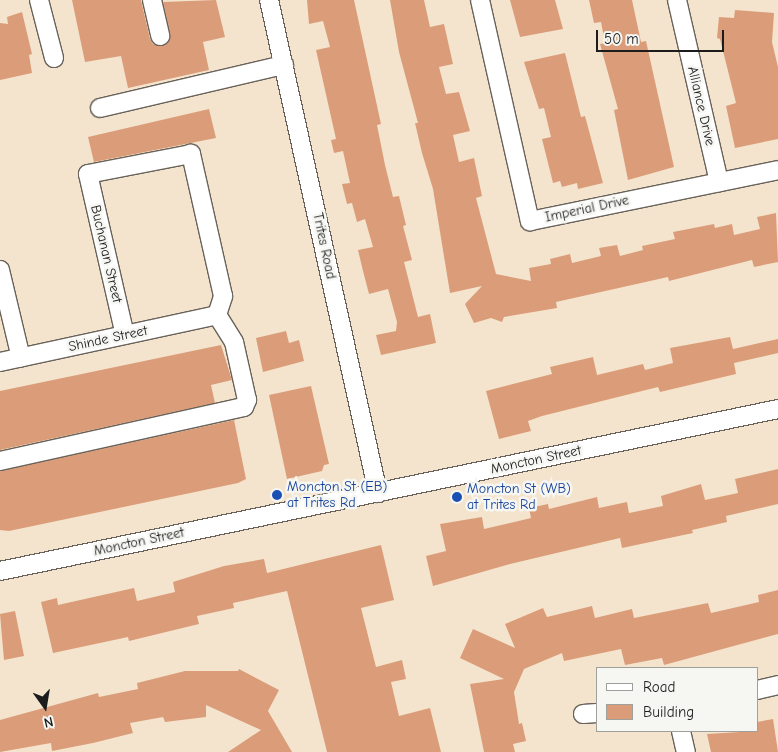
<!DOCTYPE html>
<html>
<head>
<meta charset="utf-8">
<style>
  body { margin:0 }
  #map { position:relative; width:778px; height:752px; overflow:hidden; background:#f4e4cd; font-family:"Comic Neue",sans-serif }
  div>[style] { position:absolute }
  .building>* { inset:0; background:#db9d79 }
  .roads { filter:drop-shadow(1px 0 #68625a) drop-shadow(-1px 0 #68625a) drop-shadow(0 1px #68625a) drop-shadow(0 -1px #68625a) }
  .minor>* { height:18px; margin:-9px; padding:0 9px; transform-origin:9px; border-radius:9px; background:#fff }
  .dots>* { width:14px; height:14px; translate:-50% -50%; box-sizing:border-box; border:2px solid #f6f6f2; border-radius:50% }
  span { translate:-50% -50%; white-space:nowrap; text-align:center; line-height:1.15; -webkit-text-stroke:5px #f6f6f2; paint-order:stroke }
  .street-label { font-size:14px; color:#1c1c1c }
  .transit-label { font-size:14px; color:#164399 }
  .left { translate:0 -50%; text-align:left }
  .legend { position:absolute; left:596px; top:667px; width:162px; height:65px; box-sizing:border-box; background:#f6f6f2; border:1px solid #9f9f9c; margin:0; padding:6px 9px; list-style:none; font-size:15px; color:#1c1c1c }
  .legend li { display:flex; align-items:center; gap:10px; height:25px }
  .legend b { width:25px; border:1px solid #9f9f9c }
  .north { position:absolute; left:20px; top:682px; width:50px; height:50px; -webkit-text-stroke:4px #f6f6f2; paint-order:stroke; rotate:167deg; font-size:14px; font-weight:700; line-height:20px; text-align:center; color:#1c1c1c }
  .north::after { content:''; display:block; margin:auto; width:18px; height:22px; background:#1c1c1c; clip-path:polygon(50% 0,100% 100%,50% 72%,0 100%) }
  .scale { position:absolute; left:596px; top:30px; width:128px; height:22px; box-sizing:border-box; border:2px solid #1c1c1c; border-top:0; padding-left:6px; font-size:15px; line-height:18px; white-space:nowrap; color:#1c1c1c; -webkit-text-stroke:4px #f6f6f2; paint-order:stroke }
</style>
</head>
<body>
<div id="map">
  <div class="building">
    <i style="clip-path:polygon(72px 0,141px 0,150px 39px,153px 44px,162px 46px,168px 43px,170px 34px,163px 2px,216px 0,225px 37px,203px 42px,209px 70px,128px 88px,121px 56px,85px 62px)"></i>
    <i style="clip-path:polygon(307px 0,354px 0,381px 124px,377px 125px,385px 165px,393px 197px,399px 196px,406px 225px,403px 226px,412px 260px,404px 262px,418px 317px,430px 314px,436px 343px,381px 355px,376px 335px,396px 331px,397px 322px,388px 289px,369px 294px,363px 271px,358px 250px,373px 247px,365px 219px,357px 222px,352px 203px,347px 204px,342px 184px,350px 183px,343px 151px,334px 153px,331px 140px,336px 139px,316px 50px,330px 47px,323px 21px,309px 24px)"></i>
    <i style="clip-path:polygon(390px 0,424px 0,430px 27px,444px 24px,453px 64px,439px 67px,446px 94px,459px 92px,470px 131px,453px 135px,459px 162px,474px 158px,482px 196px,476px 198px,496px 274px,531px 281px,529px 268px,551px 264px,550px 259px,570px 254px,572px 263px,601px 256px,599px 248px,617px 245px,620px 256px,643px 250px,642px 246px,675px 239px,673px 232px,714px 224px,715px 228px,732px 224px,734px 235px,760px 229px,757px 217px,776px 213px,778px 262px,754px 267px,752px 260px,669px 281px,668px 277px,556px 302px,557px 308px,504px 317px,502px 322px,491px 318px,474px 323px,465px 304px,482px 286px,450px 293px,433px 189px,422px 153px,415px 123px,418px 123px,399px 52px)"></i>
    <i style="clip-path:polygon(510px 0,555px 0,563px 29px,520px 37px)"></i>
    <i style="clip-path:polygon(589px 0,632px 0,641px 42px,646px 41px,674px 167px,628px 180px,614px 110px,618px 109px,600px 44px,605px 43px,601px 22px,594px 23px)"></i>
    <i style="clip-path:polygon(735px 10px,774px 13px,772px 42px,778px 67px,778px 139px,735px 148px,726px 106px,736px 103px,720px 39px,717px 38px,719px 17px,734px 18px)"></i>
    <i style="clip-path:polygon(22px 12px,32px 54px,29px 55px,32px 73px,0 80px,0 23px,8px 24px,7px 17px)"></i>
    <i style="clip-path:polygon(565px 53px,581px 117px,585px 116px,603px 183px,578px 189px,577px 183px,562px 187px,560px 181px,553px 183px,542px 139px,551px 137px,544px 108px,539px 109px,524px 62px)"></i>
    <i style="clip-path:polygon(209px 109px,216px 138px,94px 162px,88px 137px)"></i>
    <i style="clip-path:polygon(286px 331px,289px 343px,299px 340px,304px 361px,263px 372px,256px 338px)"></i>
    <i style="clip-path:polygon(730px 337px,733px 349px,778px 339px,778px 353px,734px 363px,736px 374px,660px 392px,658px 387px,542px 416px,528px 421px,531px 431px,499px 439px,486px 391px,552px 374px,550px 367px,593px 357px,597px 375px,643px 364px,645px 370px,673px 363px,670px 348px)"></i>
    <i style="clip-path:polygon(221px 345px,232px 380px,211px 385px,215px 403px,0 450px,0 391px)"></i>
    <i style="clip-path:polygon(311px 386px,329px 464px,324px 465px,322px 471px,287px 479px,269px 395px)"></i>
    <i style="clip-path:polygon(234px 420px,246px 479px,238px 483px,9px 531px,0 530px,0 471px)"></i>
    <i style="clip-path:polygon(778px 469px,778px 504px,726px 516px,727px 522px,692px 530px,693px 533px,622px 548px,620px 538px,510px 564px,433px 586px,426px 556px,446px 551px,440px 524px,482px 517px,484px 529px,531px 518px,529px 508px,548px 504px,549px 509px,597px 497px,599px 508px,627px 502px,629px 513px,663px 506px,661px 496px,701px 484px,705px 500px,738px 493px,735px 479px)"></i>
    <i style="clip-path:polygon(381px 545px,394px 600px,361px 608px,376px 667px,402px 660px,406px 679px,391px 682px,399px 716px,430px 708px,441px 752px,327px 752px,287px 591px,233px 603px,234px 608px,197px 616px,199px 624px,129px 641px,128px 637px,53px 653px,41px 602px,57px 598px,58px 605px,134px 588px,137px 601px,175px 592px,173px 582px,224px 566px,264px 559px,267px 573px)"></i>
    <i style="clip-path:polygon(778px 590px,778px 634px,664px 665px,662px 658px,625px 665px,621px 649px,564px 661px,562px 653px,524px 669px,514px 692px,519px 724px,522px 723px,526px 741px,513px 744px,515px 752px,484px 752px,470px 684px,504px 679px,460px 658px,473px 629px,515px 648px,505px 624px,543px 608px,547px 617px,592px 606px,595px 618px,632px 609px,634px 618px,708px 603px,711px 613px,759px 602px,758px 595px)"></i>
    <i style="clip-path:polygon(15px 611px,24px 656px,4px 660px,0 614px)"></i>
    <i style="clip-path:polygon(239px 669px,279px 690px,268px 711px,292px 752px,228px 752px,261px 730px,206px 705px,206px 717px,165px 722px,163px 717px,130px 723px,133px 733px,93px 743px,52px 751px,51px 743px,0 752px,0 720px,98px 693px,99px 697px,138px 689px,137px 683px,185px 671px,238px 671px)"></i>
    <i style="clip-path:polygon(773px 719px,778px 752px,711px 752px,707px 734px,757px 731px,757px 722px)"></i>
  </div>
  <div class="roads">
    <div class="minor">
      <i style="left:39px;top:0;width:60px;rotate:75.5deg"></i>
      <i style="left:152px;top:0;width:37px;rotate:77deg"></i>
      <i style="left:269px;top:0;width:505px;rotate:77.53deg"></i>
      <i style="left:480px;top:0;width:227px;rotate:77.3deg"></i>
      <i style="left:530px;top:221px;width:253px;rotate:-11.6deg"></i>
      <i style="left:677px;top:0;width:187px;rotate:77deg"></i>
      <i style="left:100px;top:108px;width:189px;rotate:-13.2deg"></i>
      <i style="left:0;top:270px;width:90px;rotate:76.6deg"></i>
      <i style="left:0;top:362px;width:222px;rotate:-12.2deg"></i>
      <i style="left:0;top:461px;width:250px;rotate:-12.5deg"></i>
      <i style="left:244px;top:407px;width:8px;rotate:-67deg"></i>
      <i style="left:247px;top:400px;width:59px;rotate:-102.6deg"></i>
      <i style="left:234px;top:342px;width:32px;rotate:-122deg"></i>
      <i style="left:217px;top:315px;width:20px;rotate:-72deg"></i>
      <i style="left:223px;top:296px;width:146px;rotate:-102.7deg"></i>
      <i style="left:191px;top:154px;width:105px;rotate:169deg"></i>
      <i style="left:88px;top:174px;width:165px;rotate:77.1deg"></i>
      <i style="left:0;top:571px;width:795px;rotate:-11.76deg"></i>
      <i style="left:757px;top:690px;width:22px;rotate:-13deg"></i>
      <i style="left:583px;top:714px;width:14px;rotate:-4deg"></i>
      <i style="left:681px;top:731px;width:22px;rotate:77deg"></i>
    </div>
  </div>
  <div class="dots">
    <i style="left:277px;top:495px;background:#1a4fb4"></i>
    <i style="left:457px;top:497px;background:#1a4fb4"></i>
  </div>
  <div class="street-label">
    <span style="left:701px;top:106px;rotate:77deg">Alliance Drive</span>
    <span style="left:587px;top:209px;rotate:-12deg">Imperial Drive</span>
    <span style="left:324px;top:246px;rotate:78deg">Trites Road</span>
    <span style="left:106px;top:254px;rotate:77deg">Buchanan Street</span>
    <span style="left:108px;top:339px;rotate:-12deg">Shinde Street</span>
    <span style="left:536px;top:460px;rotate:-12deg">Moncton Street</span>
    <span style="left:139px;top:542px;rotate:-12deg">Moncton Street</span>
  </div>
  <div class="transit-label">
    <span class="left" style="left:287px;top:495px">Moncton St (EB)<br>at Trites Rd</span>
    <span class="left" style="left:467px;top:497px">Moncton St (WB)<br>at Trites Rd</span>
  </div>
  <ul class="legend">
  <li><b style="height:6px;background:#fff"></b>Road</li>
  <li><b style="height:14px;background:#db9d79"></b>Building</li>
  </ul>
  <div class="north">N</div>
  <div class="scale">50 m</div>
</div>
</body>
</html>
